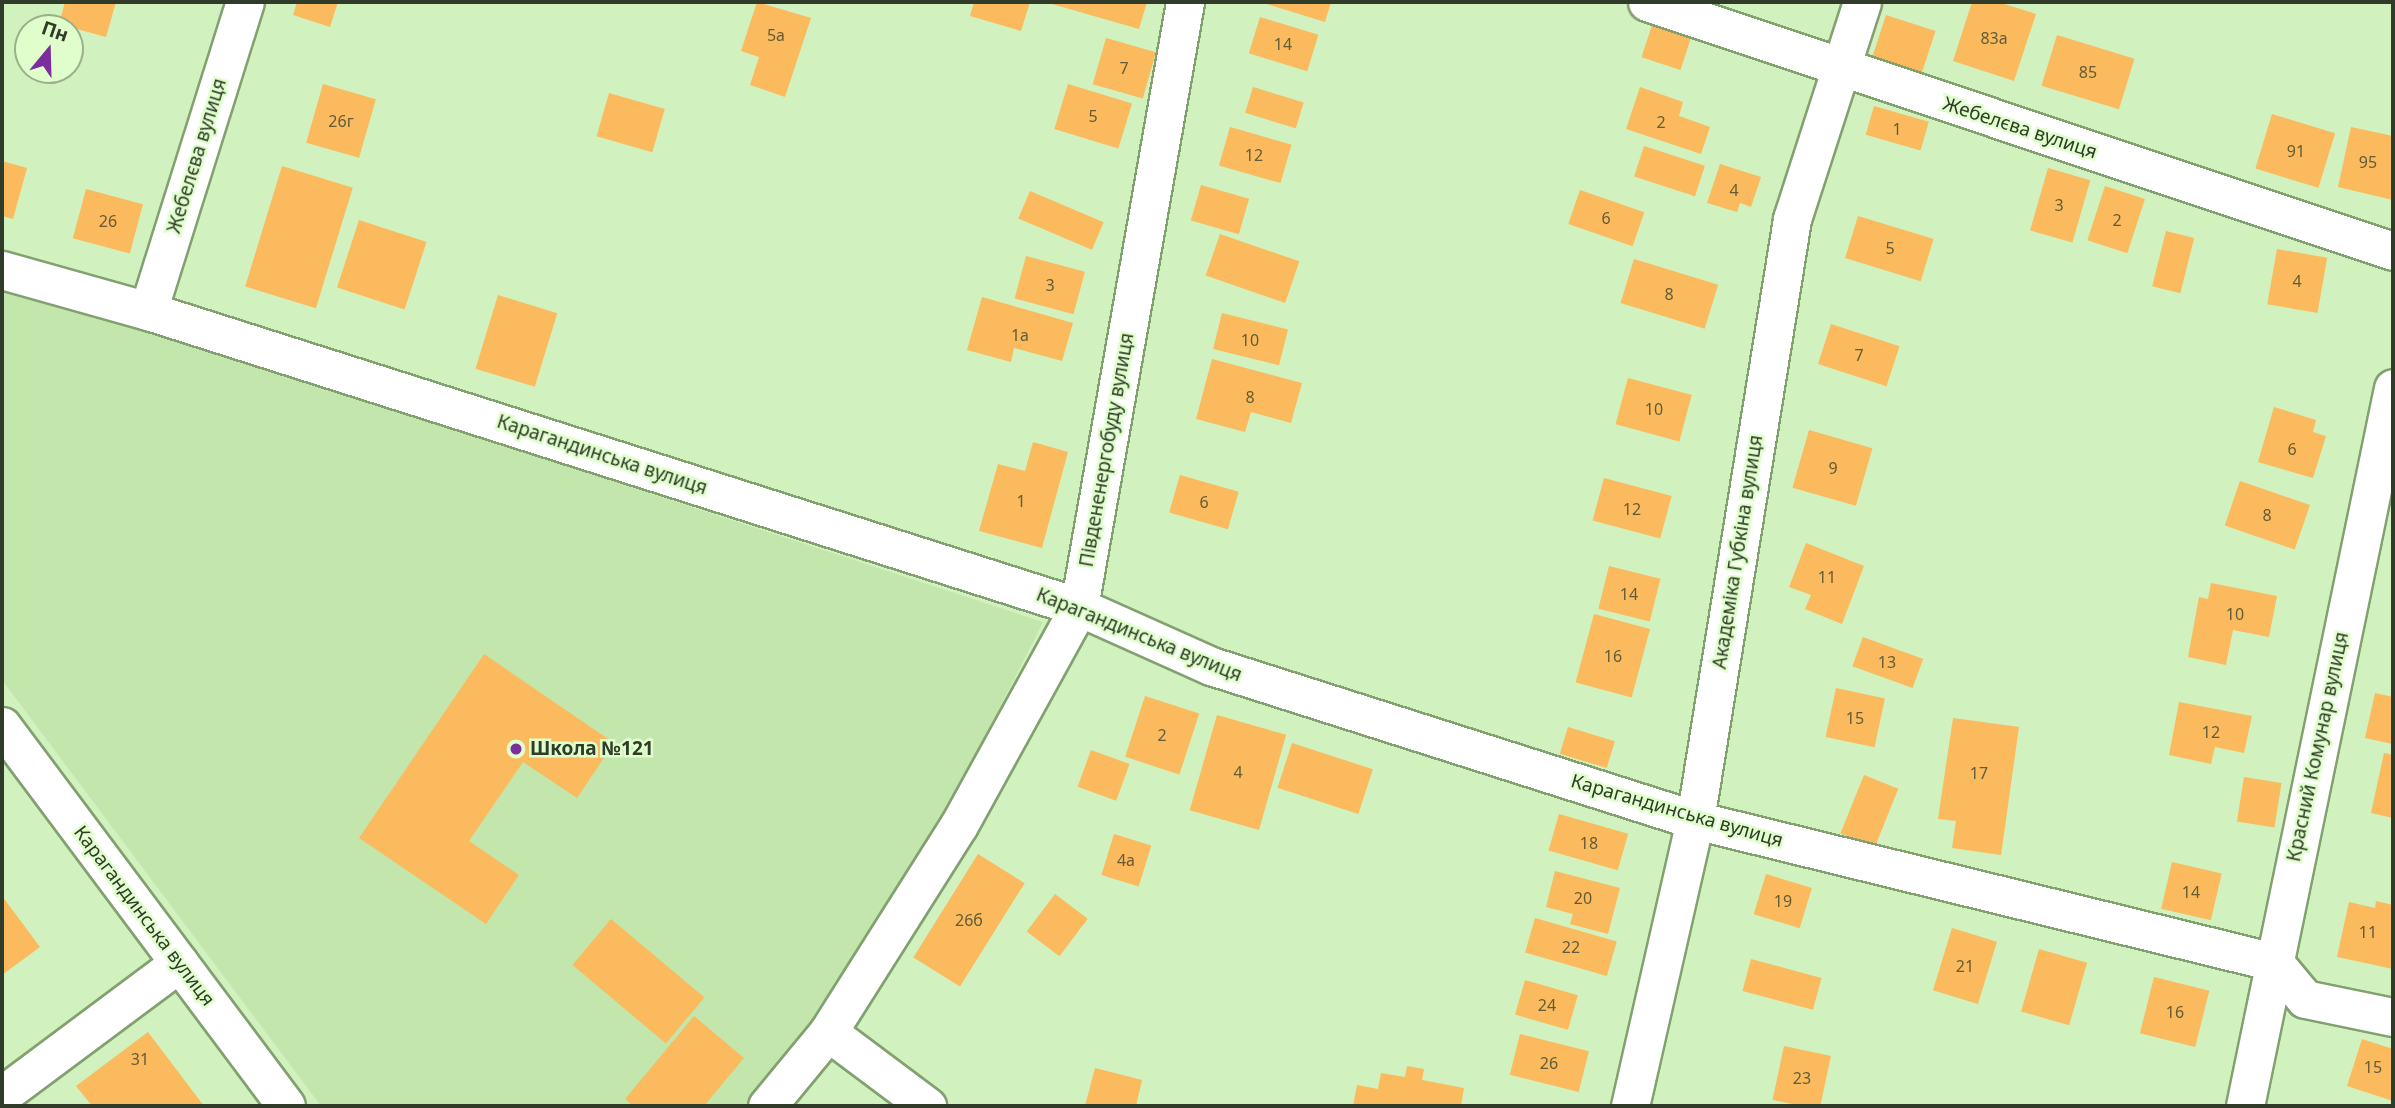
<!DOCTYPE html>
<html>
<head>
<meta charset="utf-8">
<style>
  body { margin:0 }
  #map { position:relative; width:2395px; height:1108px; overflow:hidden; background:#d1f1be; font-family:"Noto Sans",sans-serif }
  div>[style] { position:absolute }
  .built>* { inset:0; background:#c3e6ad }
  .building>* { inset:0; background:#fbba5d; transform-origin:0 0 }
  .roads { filter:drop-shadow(2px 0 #83a071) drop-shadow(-2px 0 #83a071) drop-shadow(0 2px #83a071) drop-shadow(0 -2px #83a071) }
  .minor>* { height:37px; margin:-18.5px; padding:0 18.5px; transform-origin:18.5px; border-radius:18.5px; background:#fff }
  .dots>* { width:19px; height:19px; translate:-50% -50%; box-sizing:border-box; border:4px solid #dffecb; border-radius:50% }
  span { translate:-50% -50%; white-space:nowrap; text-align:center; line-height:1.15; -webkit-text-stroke:5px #dffecb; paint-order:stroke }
  .number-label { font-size:16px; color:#635c36 }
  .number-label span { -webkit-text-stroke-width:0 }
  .street-label { font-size:19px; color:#303c29 }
  .poi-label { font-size:19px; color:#303c29; font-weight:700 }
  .left { translate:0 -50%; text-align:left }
  .frame { position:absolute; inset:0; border:4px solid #303c29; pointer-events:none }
  .north { position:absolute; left:14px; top:14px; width:70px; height:70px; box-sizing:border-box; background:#dffecb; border:2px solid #99b08a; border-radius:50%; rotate:19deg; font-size:19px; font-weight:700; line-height:28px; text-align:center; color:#303c29 }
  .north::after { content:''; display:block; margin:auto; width:24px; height:32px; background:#7c2d9e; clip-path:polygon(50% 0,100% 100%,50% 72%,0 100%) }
</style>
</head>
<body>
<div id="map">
  <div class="built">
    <i style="clip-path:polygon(2px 291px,148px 329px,1043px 622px,944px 818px,814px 1023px,748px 1106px,321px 1106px,2px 680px)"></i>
  </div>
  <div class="building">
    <i style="clip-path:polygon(65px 2px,116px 2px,106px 37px,59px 24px)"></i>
    <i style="clip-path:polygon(297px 2px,338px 2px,330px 27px,293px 15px)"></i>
    <i style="clip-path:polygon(757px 2px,811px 18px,785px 97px,750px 85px,759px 57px,741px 51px)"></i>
    <i style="clip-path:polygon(974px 2px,1030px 2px,1021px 31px,970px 16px)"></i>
    <i style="clip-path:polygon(1045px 2px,1147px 2px,1139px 29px)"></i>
    <i style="clip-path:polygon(1260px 2px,1331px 2px,1325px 22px)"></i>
    <i style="clip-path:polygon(1972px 2px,1998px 2px,2036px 14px,2014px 81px,1953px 61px)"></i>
    <i style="left:1886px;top:15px;width:52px;height:44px;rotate:18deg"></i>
    <i style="left:1260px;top:17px;width:61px;height:38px;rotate:17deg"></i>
    <i style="left:1652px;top:25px;width:41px;height:34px;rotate:18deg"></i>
    <i style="left:2057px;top:35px;width:81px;height:53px;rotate:17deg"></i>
    <i style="left:1106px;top:38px;width:52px;height:48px;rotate:16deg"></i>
    <i style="left:323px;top:84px;width:55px;height:61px;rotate:16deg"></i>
    <i style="left:1068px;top:84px;width:67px;height:47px;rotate:17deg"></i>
    <i style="left:1253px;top:87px;width:53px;height:27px;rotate:17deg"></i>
    <i style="clip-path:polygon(1640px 87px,1683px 102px,1679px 116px,1710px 127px,1701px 154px,1626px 129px)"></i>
    <i style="left:609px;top:93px;width:58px;height:45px;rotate:16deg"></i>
    <i style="left:1874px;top:106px;width:57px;height:30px;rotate:16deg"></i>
    <i style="left:2272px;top:114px;width:66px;height:57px;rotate:17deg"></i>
    <i style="left:1230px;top:127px;width:64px;height:40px;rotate:16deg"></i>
    <i style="clip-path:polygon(2351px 127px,2393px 136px,2393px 200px,2338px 187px)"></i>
    <i style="left:1644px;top:146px;width:64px;height:32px;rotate:18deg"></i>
    <i style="clip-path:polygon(2px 161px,27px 168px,13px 219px,2px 216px)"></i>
    <i style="clip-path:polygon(1720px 164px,1761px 177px,1751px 207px,1740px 203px,1737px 212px,1707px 203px)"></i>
    <i style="left:282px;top:166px;width:74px;height:126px;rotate:17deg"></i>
    <i style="left:2048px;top:168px;width:44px;height:65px;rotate:16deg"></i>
    <i style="left:1201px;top:185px;width:50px;height:37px;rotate:16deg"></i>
    <i style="left:2105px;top:186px;width:42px;height:57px;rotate:18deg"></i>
    <i style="left:86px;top:189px;width:59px;height:51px;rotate:15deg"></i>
    <i style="left:1580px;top:190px;width:68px;height:36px;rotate:19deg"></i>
    <i style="left:1030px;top:191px;width:80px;height:30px;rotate:23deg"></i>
    <i style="left:1858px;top:216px;width:79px;height:44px;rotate:17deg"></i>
    <i style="left:359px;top:220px;width:71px;height:71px;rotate:18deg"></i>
    <i style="left:2166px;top:231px;width:29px;height:57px;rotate:14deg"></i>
    <i style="left:1220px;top:234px;width:84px;height:44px;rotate:19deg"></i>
    <i style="left:2277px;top:249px;width:51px;height:56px;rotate:10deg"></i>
    <i style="left:1026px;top:256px;width:61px;height:44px;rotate:15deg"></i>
    <i style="left:1634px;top:259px;width:88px;height:46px;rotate:17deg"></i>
    <i style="left:498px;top:295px;width:62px;height:77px;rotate:17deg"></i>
    <i style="clip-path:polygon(982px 297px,1073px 323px,1062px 361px,1014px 348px,1011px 362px,967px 350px)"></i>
    <i style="left:1222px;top:313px;width:68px;height:37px;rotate:14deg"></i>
    <i style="left:1831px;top:324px;width:72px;height:42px;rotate:18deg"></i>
    <i style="clip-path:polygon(1212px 359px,1302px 383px,1291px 423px,1251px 412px,1245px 432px,1196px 419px)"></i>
    <i style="left:1628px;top:378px;width:66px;height:48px;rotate:15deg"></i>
    <i style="clip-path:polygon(2274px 407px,2316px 420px,2313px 432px,2326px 436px,2313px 478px,2258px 462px)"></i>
    <i style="left:1809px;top:430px;width:66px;height:60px;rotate:16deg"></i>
    <i style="clip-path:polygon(1033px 442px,1068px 452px,1042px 548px,979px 531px,998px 464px,1025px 471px)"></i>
    <i style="left:1180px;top:475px;width:61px;height:39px;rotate:16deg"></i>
    <i style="left:1604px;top:478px;width:70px;height:44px;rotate:15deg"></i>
    <i style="left:2240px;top:481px;width:74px;height:47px;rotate:19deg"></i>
    <i style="clip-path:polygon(1806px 543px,1864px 566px,1842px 624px,1805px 609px,1811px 595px,1789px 587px)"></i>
    <i style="left:1609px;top:566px;width:53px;height:44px;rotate:14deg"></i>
    <i style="clip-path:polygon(2211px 583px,2277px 596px,2269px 637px,2233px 630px,2226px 665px,2188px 657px,2199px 597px,2208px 599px)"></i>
    <i style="left:1594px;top:614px;width:58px;height:71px;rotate:15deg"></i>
    <i style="left:1863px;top:637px;width:64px;height:31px;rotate:20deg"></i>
    <i style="clip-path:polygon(484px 654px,614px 743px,577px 798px,523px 762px,469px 841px,519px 875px,486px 924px,359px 838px)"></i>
    <i style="left:1836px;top:688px;width:50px;height:50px;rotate:12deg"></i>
    <i style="clip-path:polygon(2375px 693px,2393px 697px,2393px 744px,2365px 738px)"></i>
    <i style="left:1145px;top:696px;width:57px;height:64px;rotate:18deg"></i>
    <i style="clip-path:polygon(2179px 702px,2252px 716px,2244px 753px,2215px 747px,2211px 764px,2169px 755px)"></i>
    <i style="left:1217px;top:715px;width:72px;height:99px;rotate:16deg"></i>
    <i style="clip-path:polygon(1953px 718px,2019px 727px,2001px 855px,1952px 848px,1956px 821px,1938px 819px)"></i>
    <i style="left:1568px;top:727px;width:49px;height:28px;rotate:17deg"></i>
    <i style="left:1292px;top:743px;width:85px;height:47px;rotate:18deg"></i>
    <i style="left:1091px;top:750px;width:41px;height:39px;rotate:20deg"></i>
    <i style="clip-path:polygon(2384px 753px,2393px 755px,2393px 818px,2371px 813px)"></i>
    <i style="left:1864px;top:775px;width:37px;height:63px;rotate:22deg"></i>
    <i style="left:2244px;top:777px;width:38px;height:45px;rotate:9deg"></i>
    <i style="left:1559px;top:814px;width:72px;height:38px;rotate:16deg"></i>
    <i style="left:1114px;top:834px;width:39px;height:43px;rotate:17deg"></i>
    <i style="left:978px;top:854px;width:55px;height:122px;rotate:32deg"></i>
    <i style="left:2172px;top:862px;width:51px;height:48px;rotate:13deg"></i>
    <i style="clip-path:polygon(1555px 871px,1620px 888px,1608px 934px,1570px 924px,1573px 914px,1546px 907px)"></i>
    <i style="left:1766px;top:874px;width:48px;height:42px;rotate:17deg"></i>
    <i style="left:1055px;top:894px;width:41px;height:47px;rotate:37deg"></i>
    <i style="clip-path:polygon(2px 896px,40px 947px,2px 975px)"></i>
    <i style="clip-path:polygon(2376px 901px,2393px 905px,2393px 969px,2337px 957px,2349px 902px,2375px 908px)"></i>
    <i style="left:1535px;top:918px;width:85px;height:36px;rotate:16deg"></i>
    <i style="left:611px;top:919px;width:122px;height:60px;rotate:40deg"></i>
    <i style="left:1952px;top:928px;width:47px;height:65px;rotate:17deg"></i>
    <i style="left:2039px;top:949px;width:50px;height:65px;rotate:16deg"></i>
    <i style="left:1751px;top:959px;width:73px;height:33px;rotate:15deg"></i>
    <i style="left:2154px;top:977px;width:57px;height:58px;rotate:14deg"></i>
    <i style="left:1525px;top:980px;width:55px;height:36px;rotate:16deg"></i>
    <i style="clip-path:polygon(694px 1016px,744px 1058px,704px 1106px,633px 1106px,625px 1099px)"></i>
    <i style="clip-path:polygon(148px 1032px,204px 1106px,92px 1106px,76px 1086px)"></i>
    <i style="left:1520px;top:1034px;width:71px;height:42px;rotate:14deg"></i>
    <i style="clip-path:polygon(2362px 1039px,2393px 1049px,2393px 1101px,2347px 1086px)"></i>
    <i style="left:1784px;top:1046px;width:48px;height:55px;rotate:12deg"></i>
    <i style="clip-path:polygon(1407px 1066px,1424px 1069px,1422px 1080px,1464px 1088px,1461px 1106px,1353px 1106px,1357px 1085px,1378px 1089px,1381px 1073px,1405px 1077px)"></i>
    <i style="clip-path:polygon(1095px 1068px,1142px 1080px,1136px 1106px,1085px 1106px)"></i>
  </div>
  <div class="roads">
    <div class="minor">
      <i style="left:1647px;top:2px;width:786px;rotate:18.46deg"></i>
      <i style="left:2px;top:270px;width:152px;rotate:15.7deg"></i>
      <i style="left:148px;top:311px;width:977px;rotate:17.64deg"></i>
      <i style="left:1079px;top:607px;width:145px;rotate:24.1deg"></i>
      <i style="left:1211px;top:666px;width:508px;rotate:17.65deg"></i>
      <i style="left:1695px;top:820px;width:596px;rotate:13.78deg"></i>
      <i style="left:2274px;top:962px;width:48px;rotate:50deg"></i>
      <i style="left:2305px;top:999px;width:90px;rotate:11.6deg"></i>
      <i style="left:148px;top:311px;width:324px;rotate:-72.6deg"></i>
      <i style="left:2px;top:726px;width:474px;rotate:53.2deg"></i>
      <i style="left:828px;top:1032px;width:124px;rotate:36.8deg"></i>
      <i style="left:2px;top:1095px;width:221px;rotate:-36.7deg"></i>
      <i style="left:767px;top:1106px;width:96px;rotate:-50.5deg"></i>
      <i style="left:828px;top:1032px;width:245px;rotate:-57.7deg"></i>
      <i style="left:959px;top:825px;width:249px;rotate:-61.2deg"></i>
      <i style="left:1079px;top:607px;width:614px;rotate:-80.06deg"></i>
      <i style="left:1630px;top:1106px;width:293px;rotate:-77.2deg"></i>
      <i style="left:1695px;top:820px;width:609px;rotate:-80.83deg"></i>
      <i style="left:1792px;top:219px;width:228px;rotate:-72.1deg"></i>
      <i style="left:2245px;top:1106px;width:733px;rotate:-78.35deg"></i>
    </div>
  </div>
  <div class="dots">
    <i style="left:516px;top:749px;background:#7c2d9e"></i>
  </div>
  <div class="number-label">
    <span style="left:776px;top:35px">5а</span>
    <span style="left:1994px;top:38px">83а</span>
    <span style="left:1283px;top:44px">14</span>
    <span style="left:1124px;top:68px">7</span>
    <span style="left:2088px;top:72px">85</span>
    <span style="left:1093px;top:116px">5</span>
    <span style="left:341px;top:121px">26г</span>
    <span style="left:1661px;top:122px">2</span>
    <span style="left:1897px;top:129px">1</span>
    <span style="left:2296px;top:151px">91</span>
    <span style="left:1254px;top:155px">12</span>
    <span style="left:2368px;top:162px">95</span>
    <span style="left:1734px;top:190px">4</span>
    <span style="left:2059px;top:205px">3</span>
    <span style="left:1606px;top:218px">6</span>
    <span style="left:2117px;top:220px">2</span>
    <span style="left:108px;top:221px">26</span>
    <span style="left:1890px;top:248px">5</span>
    <span style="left:2297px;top:281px">4</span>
    <span style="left:1050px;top:285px">3</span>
    <span style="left:1669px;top:294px">8</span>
    <span style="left:1020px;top:335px">1а</span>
    <span style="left:1250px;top:340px">10</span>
    <span style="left:1859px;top:355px">7</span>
    <span style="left:1250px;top:397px">8</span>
    <span style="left:1654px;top:409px">10</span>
    <span style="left:2292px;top:449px">6</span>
    <span style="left:1833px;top:468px">9</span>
    <span style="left:1021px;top:501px">1</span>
    <span style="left:1204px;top:502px">6</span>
    <span style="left:1632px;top:509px">12</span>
    <span style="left:2267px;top:515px">8</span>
    <span style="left:1827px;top:577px">11</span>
    <span style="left:1629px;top:594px">14</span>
    <span style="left:2235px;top:614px">10</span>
    <span style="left:1613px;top:656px">16</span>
    <span style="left:1887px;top:662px">13</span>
    <span style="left:1855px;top:718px">15</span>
    <span style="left:2211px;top:732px">12</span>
    <span style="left:1162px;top:735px">2</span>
    <span style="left:1238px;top:772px">4</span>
    <span style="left:1979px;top:773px">17</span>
    <span style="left:1589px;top:843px">18</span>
    <span style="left:1126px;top:860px">4а</span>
    <span style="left:2191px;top:892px">14</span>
    <span style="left:1583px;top:898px">20</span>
    <span style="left:1783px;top:901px">19</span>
    <span style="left:969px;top:920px">26б</span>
    <span style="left:2368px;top:932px">11</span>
    <span style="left:1571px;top:947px">22</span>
    <span style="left:1965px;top:966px">21</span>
    <span style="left:1547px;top:1005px">24</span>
    <span style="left:2175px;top:1012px">16</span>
    <span style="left:140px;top:1059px">31</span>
    <span style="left:1549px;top:1063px">26</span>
    <span style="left:2373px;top:1067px">15</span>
    <span style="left:1802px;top:1078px">23</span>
  </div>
  <div class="street-label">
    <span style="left:2020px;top:128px;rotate:18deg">Жебелєва вулиця</span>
    <span style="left:197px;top:156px;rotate:-73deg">Жебелєва вулиця</span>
    <span style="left:1107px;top:450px;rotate:-80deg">Південенергобуду вулиця</span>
    <span style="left:602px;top:455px;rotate:18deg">Карагандинська вулиця</span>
    <span style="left:1738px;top:552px;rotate:-81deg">Академіка Губкіна вулиця</span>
    <span style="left:1139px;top:635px;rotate:22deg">Карагандинська вулиця</span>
    <span style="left:2318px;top:747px;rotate:-78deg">Красний Комунар вулиця</span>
    <span style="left:1677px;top:811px;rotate:16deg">Карагандинська вулиця</span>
    <span style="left:144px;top:916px;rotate:53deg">Карагандинська вулиця</span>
  </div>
  <div class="poi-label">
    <span class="left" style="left:530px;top:749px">Школа №121</span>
  </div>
  <div class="frame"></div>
  <div class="north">Пн</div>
</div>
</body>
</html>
